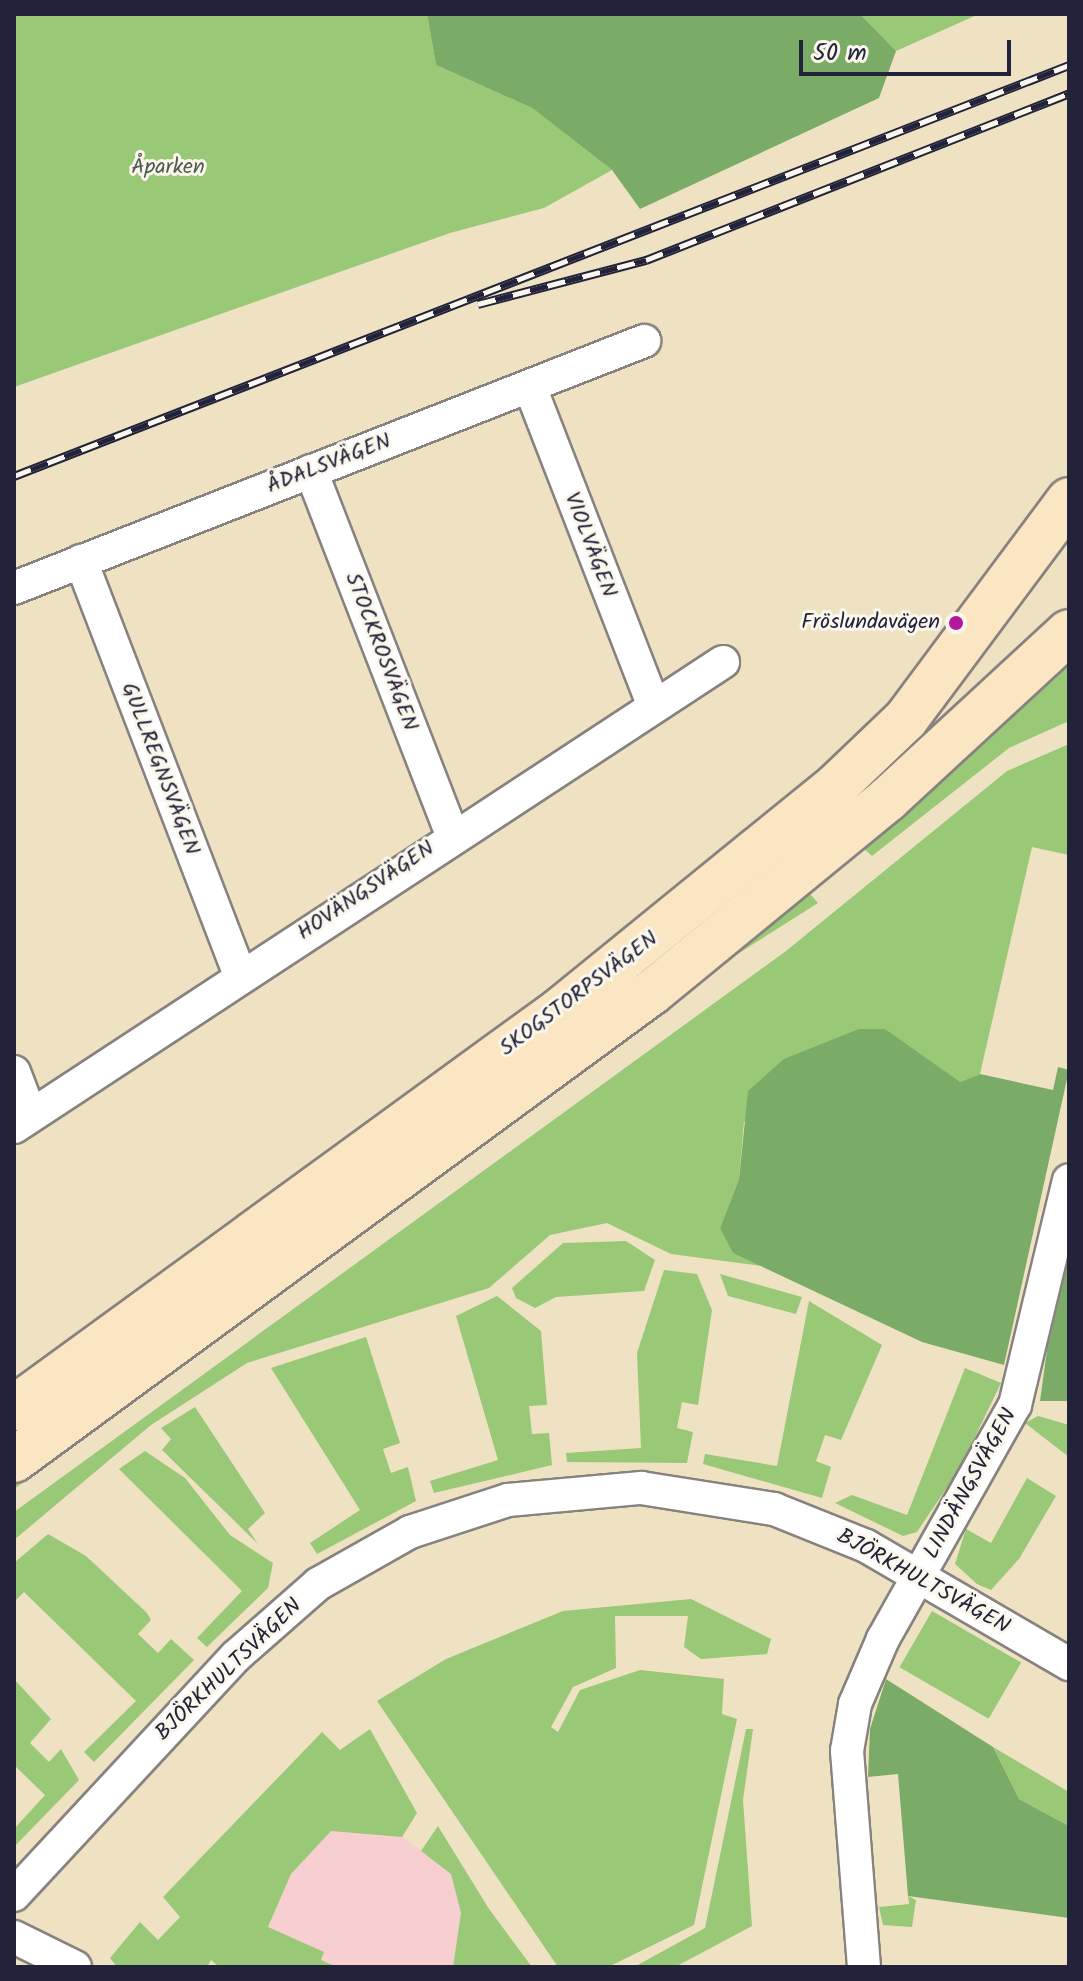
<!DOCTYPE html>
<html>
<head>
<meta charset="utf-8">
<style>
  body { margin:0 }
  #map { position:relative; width:1083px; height:1981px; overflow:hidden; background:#efe2c3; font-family:Kalam,sans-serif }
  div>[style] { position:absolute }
  .built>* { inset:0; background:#f7cfd1 }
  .green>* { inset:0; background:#99c877; transform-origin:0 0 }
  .forest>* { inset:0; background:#7aac68 }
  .roads { filter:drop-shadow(2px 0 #88827f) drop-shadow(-2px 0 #88827f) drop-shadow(0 2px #88827f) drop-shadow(0 -2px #88827f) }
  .minor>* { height:32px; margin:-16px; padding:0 16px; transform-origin:16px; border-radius:16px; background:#fff }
  .secondary>* { height:44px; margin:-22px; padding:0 22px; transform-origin:22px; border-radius:22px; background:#fbe6c4 }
  .rail>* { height:9px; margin-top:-4.5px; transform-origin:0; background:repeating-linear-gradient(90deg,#fbf7ec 0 18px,#22223b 0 36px); box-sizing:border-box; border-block:2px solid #22223b }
  .dots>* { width:22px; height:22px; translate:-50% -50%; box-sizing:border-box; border:4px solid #fbf7ec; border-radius:50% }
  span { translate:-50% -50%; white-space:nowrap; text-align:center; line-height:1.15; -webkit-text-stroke:6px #fbf7ec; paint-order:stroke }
  .park-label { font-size:22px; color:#4c5c50 }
  .street-label { font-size:22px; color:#22223b }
  .poi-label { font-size:22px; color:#22223b }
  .right { translate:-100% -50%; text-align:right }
  .frame { position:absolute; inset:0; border:16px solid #22223b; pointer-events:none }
  .scale { position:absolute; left:799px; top:40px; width:212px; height:36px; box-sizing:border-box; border:4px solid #22223b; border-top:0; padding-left:10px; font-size:24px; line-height:28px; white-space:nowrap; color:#22223b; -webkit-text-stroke:6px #fbf7ec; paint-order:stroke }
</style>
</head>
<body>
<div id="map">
  <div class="built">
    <i style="clip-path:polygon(331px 1831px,395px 1831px,451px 1873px,461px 1913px,453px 1967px,337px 1967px,321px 1960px,324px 1953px,268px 1928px,291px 1874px)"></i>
  </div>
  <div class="green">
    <i style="clip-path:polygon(14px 14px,427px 14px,436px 65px,532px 108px,612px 170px,544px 208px,450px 233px,14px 387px)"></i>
    <i style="clip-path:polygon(860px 14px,979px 14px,896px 51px)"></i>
    <i style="clip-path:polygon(1069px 642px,1069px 721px,1009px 748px,872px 856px,853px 839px)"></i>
    <i style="clip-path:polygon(1069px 744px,1069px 855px,1032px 847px,980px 1074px,960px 1082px,939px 1074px,885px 1029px,744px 1122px,739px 1179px,720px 1228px,751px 1261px,769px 1267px,671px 1254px,607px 1223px,550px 1235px,489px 1288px,247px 1363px,151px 1425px,14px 1540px,14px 1512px,786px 951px,1007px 771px)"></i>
    <i style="clip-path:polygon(802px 885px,818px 903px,728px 960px,14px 1489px,14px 1481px)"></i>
    <i style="clip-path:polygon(626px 1241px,655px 1260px,644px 1291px,556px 1297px,535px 1308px,516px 1298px,512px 1288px,563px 1243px)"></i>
    <i style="clip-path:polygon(664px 1270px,697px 1274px,712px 1310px,698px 1405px,682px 1402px,677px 1428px,693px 1432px,687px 1463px,567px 1462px,566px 1453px,641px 1448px,637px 1353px)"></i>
    <i style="clip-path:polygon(720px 1274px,802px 1297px,796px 1314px,728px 1296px)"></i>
    <i style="clip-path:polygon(497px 1296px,541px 1331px,547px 1405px,529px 1406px,532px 1434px,549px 1433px,552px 1465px,434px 1493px,430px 1481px,498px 1460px,456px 1316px)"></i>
    <i style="clip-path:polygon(809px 1301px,882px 1345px,841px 1440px,825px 1435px,816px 1461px,831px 1467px,822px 1498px,703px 1464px,705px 1454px,777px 1466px)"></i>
    <i style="clip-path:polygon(366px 1337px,400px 1443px,383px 1449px,391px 1473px,408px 1467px,416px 1501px,317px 1554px,310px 1543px,360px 1510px,271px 1368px)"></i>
    <i style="clip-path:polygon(965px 1368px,1001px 1383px,960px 1468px,917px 1532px,903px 1536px,835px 1503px,852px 1495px,907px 1515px)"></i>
    <i style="clip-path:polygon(195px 1407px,265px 1513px,248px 1529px,258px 1544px,162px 1450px,171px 1439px,161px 1428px)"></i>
    <i style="clip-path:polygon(1038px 1416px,1069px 1425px,1069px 1457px,1025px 1423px)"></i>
    <i style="clip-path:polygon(145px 1451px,185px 1478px,230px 1535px,273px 1563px,268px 1588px,207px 1647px,197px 1638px,242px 1591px,119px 1469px)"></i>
    <i style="clip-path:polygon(1027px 1478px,1056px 1496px,1019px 1559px,991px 1590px,977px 1584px,955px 1564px,966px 1529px,991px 1543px)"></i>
    <i style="clip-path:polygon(48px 1534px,86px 1556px,147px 1613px,151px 1620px,138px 1634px,158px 1653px,171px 1639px,194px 1660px,94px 1762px,84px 1752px,136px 1701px,24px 1592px,14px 1602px,14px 1563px)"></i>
    <i style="clip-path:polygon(691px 1599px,771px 1639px,767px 1654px,701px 1659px,684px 1647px,688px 1616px,615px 1616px,616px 1668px,573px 1687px,551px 1727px,558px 1732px,580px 1690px,640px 1670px,724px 1679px,722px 1714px,737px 1719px,694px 1925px,608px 1967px,558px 1967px,377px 1701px,446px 1659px,563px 1611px)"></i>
    <i style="left:932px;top:1611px;width:103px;height:65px;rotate:30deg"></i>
    <i style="clip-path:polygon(14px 1679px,51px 1719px,30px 1743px,49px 1762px,61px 1749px,79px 1780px,14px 1847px,14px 1829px,45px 1795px,14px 1765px)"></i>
    <i style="clip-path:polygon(370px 1729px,417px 1813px,402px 1837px,331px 1831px,291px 1874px,268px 1927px,324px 1952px,321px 1960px,337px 1967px,219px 1967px,211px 1960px,207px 1967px,117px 1967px,110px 1958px,140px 1922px,158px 1940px,180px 1917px,163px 1897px,322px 1732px,340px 1750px)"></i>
    <i style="clip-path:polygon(746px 1729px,753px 1729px,743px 1800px,752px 1926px,675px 1967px,634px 1967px,705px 1928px)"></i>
    <i style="clip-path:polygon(993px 1747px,1069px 1792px,1069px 1826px,1019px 1799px)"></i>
    <i style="clip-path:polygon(438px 1826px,489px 1909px,532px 1967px,453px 1967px,461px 1913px,451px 1874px,421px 1851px)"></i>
    <i style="clip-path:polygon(908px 1896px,916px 1900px,912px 1927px,883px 1925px,879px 1907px,909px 1904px)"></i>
  </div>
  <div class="forest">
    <i style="clip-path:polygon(427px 14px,860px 14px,896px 51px,879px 98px,640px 209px,612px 170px,532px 108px,436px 65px)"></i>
    <i style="clip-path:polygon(859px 1029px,885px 1029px,960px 1082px,980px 1074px,1053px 1090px,1058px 1067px,1069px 1070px,1004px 1365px,922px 1342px,733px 1253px,720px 1228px,739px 1179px,748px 1091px,784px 1059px)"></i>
    <i style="clip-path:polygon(1069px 1257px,1069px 1401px,1040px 1401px,1047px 1350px)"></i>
    <i style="clip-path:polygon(886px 1679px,993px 1747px,1019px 1799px,1069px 1826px,1069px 1918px,908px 1896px,898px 1774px,868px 1777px,870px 1729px)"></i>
  </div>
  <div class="roads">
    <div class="minor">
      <i style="left:530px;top:387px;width:338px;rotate:68.8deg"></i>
      <i style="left:311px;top:471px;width:389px;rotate:68.8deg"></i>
      <i style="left:81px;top:561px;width:444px;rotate:69deg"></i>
      <i style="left:14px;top:588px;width:677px;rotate:-21.41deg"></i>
      <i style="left:14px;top:1072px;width:45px;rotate:69.1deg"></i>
      <i style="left:14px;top:1127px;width:848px;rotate:-33.26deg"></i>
      <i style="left:14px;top:1895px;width:325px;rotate:-47.1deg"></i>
      <i style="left:235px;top:1657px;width:111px;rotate:-41.3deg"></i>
      <i style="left:318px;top:1584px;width:106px;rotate:-29.5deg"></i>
      <i style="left:410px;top:1532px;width:103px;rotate:-18.1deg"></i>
      <i style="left:508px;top:1500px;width:134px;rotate:-5.2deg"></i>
      <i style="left:641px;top:1488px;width:135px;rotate:9deg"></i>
      <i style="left:774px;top:1509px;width:99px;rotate:21.9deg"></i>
      <i style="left:866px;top:1546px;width:235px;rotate:30.2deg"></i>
      <i style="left:14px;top:1937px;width:68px;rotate:26.2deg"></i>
      <i style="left:864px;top:1967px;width:217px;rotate:-94.5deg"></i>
      <i style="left:847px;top:1751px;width:48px;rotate:-80.3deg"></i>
      <i style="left:855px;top:1704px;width:71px;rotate:-66.7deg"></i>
      <i style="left:883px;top:1639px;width:269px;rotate:-60.6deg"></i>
      <i style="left:1015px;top:1405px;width:231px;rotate:-76.5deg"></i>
    </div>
    <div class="secondary">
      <i style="left:14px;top:1408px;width:674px;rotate:-36.07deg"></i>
      <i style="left:559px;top:1011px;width:360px;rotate:-39.1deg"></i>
      <i style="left:838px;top:784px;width:94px;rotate:-43.7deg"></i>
      <i style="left:906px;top:719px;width:273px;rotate:-53.3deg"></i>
      <i style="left:14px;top:1460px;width:790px;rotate:-36.25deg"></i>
      <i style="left:651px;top:993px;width:306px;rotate:-39.3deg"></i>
      <i style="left:888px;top:799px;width:246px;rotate:-42.7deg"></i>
    </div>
  </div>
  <div class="rail">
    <i style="left:478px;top:304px;width:174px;rotate:-14.7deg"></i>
    <i style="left:646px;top:260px;width:455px;rotate:-21.5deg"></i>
    <i style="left:14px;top:476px;width:1132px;rotate:-21.28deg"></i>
  </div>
  <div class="dots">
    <i style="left:956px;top:623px;background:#b5179e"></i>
  </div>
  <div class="park-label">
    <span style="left:168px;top:168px">Åparken</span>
  </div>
  <div class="street-label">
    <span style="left:329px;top:464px;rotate:-21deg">ÅDALSVÄGEN</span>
    <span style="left:590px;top:545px;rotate:69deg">VIOLVÄGEN</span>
    <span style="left:381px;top:652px;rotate:69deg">STOCKROSVÄGEN</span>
    <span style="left:160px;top:769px;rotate:69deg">GULLREGNSVÄGEN</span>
    <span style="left:366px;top:891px;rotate:-34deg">HOVÄNGSVÄGEN</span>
    <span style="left:579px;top:994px;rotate:-37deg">SKOGSTORPSVÄGEN</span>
    <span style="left:971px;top:1484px;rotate:-61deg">LINDÄNGSVÄGEN</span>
    <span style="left:923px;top:1582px;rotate:29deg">BJÖRKHULTSVÄGEN</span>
    <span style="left:229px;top:1670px;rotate:-44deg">BJÖRKHULTSVÄGEN</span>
  </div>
  <div class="poi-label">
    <span class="right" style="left:940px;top:623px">Fröslundavägen</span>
  </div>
  <div class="frame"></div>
  <div class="scale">50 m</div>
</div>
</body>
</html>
